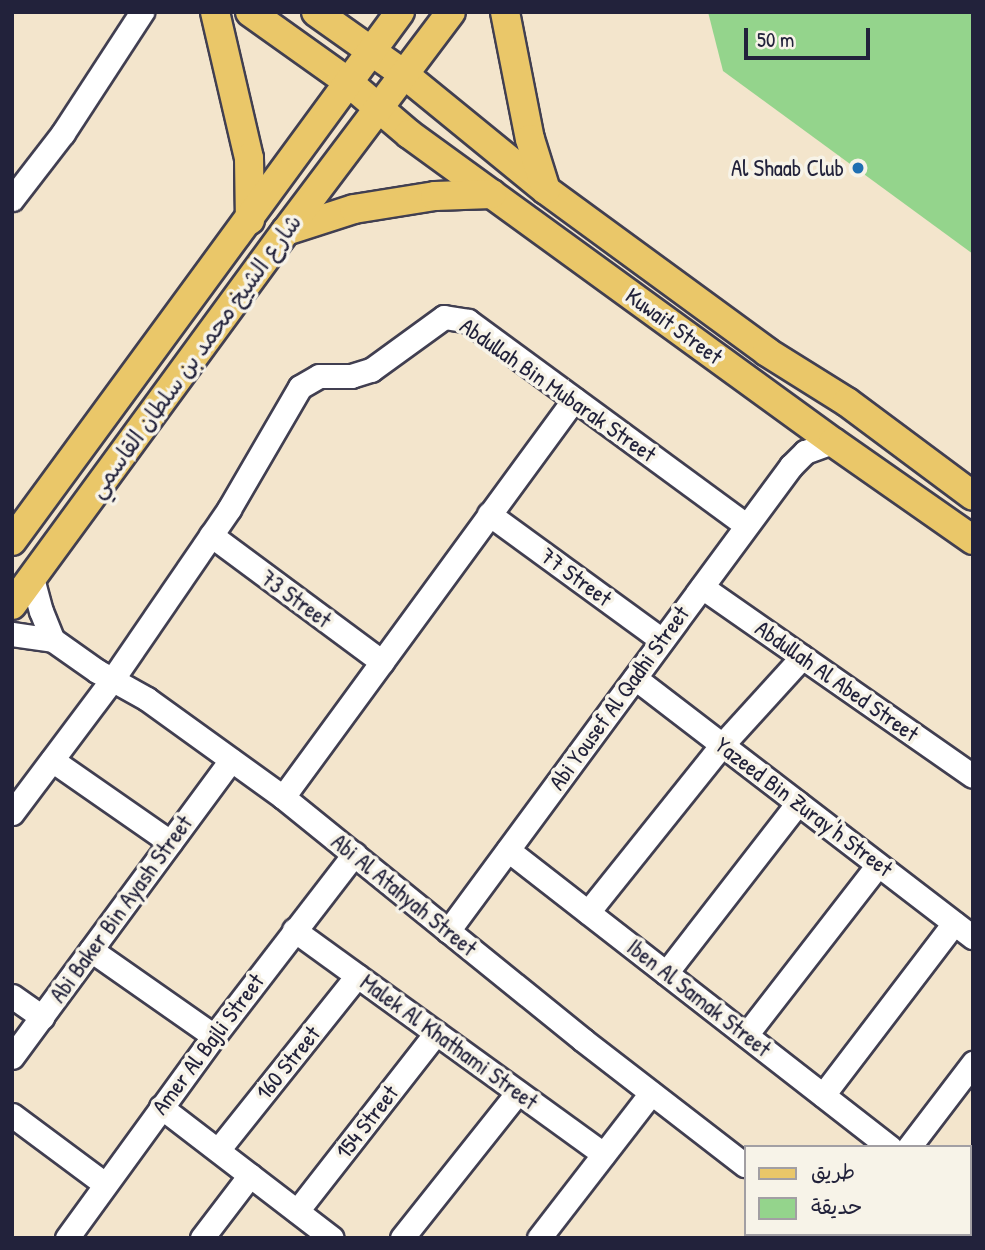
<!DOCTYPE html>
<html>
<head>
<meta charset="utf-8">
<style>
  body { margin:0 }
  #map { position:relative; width:985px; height:1250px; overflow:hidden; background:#f3e5cc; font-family:"Patrick Hand","Playpen Sans Arabic",sans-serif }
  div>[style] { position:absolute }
  .green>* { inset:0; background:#94d48c }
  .roads { filter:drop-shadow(2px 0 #413f51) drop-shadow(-2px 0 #413f51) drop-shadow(0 2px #413f51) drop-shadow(0 -2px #413f51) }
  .minor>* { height:23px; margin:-11.5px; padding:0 11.5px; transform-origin:11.5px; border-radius:11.5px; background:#fff }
  .major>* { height:28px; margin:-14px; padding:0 14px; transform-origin:14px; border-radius:14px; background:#eac769 }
  .dots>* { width:19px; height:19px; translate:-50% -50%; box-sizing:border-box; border:4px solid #f7f3e8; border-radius:50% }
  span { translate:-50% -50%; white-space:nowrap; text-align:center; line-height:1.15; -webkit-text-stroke:7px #f7f3e8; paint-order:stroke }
  .poi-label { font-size:23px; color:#22223b }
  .right { translate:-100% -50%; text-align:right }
  .street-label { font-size:23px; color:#22223b }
  .frame { position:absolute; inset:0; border:14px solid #22223b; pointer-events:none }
  .legend { position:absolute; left:744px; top:1145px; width:228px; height:91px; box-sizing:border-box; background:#f7f3e8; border:2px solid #a29fa3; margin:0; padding:9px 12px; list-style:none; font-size:21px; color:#22223b }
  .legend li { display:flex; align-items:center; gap:14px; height:35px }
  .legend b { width:35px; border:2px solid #a29fa3 }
  .scale { position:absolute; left:744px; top:28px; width:126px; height:32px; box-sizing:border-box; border:4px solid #22223b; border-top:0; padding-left:9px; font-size:21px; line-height:24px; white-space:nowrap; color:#22223b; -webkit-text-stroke:5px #f7f3e8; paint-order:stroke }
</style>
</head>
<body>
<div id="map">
  <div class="green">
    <i style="clip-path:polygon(708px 12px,973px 12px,973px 254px,723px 71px)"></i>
  </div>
  <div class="roads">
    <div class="minor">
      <i style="left:12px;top:199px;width:83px;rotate:-52.3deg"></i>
      <i style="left:63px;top:133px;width:145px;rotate:-56.9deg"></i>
      <i style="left:489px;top:514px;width:214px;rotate:36.1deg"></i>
      <i style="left:211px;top:535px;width:213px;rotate:36.6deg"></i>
      <i style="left:32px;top:578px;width:34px;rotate:75deg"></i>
      <i style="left:41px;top:611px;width:31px;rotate:68deg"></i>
      <i style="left:702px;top:587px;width:330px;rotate:34.9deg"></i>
      <i style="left:12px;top:634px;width:41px;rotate:8.3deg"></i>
      <i style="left:53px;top:640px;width:54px;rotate:35.2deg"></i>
      <i style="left:97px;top:671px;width:57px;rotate:29.2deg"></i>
      <i style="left:147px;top:699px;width:168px;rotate:35.8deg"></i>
      <i style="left:283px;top:797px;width:386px;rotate:39deg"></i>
      <i style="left:583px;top:1040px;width:205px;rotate:37.7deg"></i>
      <i style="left:635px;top:678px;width:426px;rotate:37.5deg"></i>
      <i style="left:52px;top:760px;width:144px;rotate:34.8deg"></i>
      <i style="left:283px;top:797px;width:493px;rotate:-53.8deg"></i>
      <i style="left:12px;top:813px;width:166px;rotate:-53.1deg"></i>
      <i style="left:112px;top:680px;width:207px;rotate:-55.6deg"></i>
      <i style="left:229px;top:509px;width:141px;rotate:-59.8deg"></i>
      <i style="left:300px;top:387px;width:22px;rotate:-30deg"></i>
      <i style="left:319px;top:376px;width:32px"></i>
      <i style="left:351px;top:376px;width:21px;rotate:-17deg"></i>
      <i style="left:371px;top:370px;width:90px;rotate:-36deg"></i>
      <i style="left:444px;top:317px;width:24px;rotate:9deg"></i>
      <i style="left:468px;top:321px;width:345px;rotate:36.3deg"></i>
      <i style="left:508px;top:850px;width:484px;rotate:37.9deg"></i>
      <i style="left:588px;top:912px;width:214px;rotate:-51.3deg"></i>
      <i style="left:722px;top:745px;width:119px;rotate:-47.7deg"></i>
      <i style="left:294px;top:930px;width:382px;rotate:35.9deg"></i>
      <i style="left:448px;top:931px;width:578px;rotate:-53.59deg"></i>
      <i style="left:791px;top:466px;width:20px;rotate:-45deg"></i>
      <i style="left:805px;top:452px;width:30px;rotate:-20deg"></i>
      <i style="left:91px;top:950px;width:150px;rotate:35deg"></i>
      <i style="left:666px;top:973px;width:215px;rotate:-52.2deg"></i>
      <i style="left:12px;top:996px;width:37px;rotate:35deg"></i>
      <i style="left:746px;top:1035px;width:215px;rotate:-52.2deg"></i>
      <i style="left:12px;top:1057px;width:369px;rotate:-53.6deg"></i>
      <i style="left:823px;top:1095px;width:216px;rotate:-52.7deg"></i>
      <i style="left:161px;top:1107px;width:215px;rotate:37.5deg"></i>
      <i style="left:12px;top:1115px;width:116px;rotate:36.6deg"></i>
      <i style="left:909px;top:1147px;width:106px;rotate:-52.7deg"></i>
      <i style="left:218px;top:1150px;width:223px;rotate:-51.4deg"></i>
      <i style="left:969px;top:1208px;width:5px;rotate:37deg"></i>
      <i style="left:297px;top:1211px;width:226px;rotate:-52deg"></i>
      <i style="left:835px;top:1234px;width:6px;rotate:39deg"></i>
      <i style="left:67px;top:1238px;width:250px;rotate:-54deg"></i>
      <i style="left:214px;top:1036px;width:230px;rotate:-52.4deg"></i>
      <i style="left:202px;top:1238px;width:79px;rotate:-52.7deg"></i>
      <i style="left:402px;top:1238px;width:186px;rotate:-51.5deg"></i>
      <i style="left:539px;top:1238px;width:183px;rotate:-52.3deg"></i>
    </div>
    <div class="major">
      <i style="left:215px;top:12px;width:150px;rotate:76.9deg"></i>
      <i style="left:249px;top:158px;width:62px;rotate:89.1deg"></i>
      <i style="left:250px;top:12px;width:120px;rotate:35.5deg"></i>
      <i style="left:348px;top:82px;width:80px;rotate:40.4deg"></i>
      <i style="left:409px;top:134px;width:524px;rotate:36deg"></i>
      <i style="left:833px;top:442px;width:171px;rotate:35deg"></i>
      <i style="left:316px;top:12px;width:109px;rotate:35.3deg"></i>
      <i style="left:405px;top:75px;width:182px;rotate:39.2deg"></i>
      <i style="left:546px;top:190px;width:274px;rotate:36.2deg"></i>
      <i style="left:767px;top:352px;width:94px;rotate:32deg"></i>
      <i style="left:847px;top:402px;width:157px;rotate:36.7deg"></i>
      <i style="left:505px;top:12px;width:129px;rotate:78.9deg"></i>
      <i style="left:530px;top:139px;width:53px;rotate:72.6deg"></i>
      <i style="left:286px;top:231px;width:71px;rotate:-17.9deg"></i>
      <i style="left:354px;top:209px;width:82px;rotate:-9.1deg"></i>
      <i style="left:435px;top:196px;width:57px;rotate:-2deg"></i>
      <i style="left:12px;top:541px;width:656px;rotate:-53.74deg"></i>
      <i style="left:12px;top:605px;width:464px;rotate:-53.8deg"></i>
      <i style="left:286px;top:231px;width:274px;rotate:-53deg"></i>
    </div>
  </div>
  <div class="dots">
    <i style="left:858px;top:168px;background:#1f6fb2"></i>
  </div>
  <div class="poi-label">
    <span class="right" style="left:844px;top:168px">Al Shaab Club</span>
  </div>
  <div class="street-label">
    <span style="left:674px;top:326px;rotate:36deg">Kuwait Street</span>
    <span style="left:195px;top:356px;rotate:-54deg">شارع الشيخ محمد بن سلطان القاسمي</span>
    <span style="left:558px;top:390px;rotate:35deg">Abdullah Bin Mubarak Street</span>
    <span style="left:576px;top:577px;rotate:36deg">77 Street</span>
    <span style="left:296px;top:599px;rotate:36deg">73 Street</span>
    <span style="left:837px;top:681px;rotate:35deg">Abdullah Al Abed Street</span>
    <span style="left:619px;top:698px;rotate:-54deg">Abi Yousef Al Qadhi Street</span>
    <span style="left:804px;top:807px;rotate:37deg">Yazeed Bin Zuray'h Street</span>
    <span style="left:404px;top:895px;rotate:39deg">Abi Al Atahyah Street</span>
    <span style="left:121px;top:909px;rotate:-54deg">Abi Baker Bin Ayash Street</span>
    <span style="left:699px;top:998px;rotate:38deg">Iben Al Samak Street</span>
    <span style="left:449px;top:1042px;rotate:36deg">Malek Al Khathami Street</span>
    <span style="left:208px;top:1044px;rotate:-53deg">Amer Al Bajli Street</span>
    <span style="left:288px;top:1063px;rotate:-51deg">160 Street</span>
    <span style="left:367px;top:1122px;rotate:-52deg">154 Street</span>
  </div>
  <div class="frame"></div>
  <ul class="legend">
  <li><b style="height:9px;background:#eac769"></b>طريق</li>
  <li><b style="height:19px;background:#94d48c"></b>حديقة</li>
  </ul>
  <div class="scale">50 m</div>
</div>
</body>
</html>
